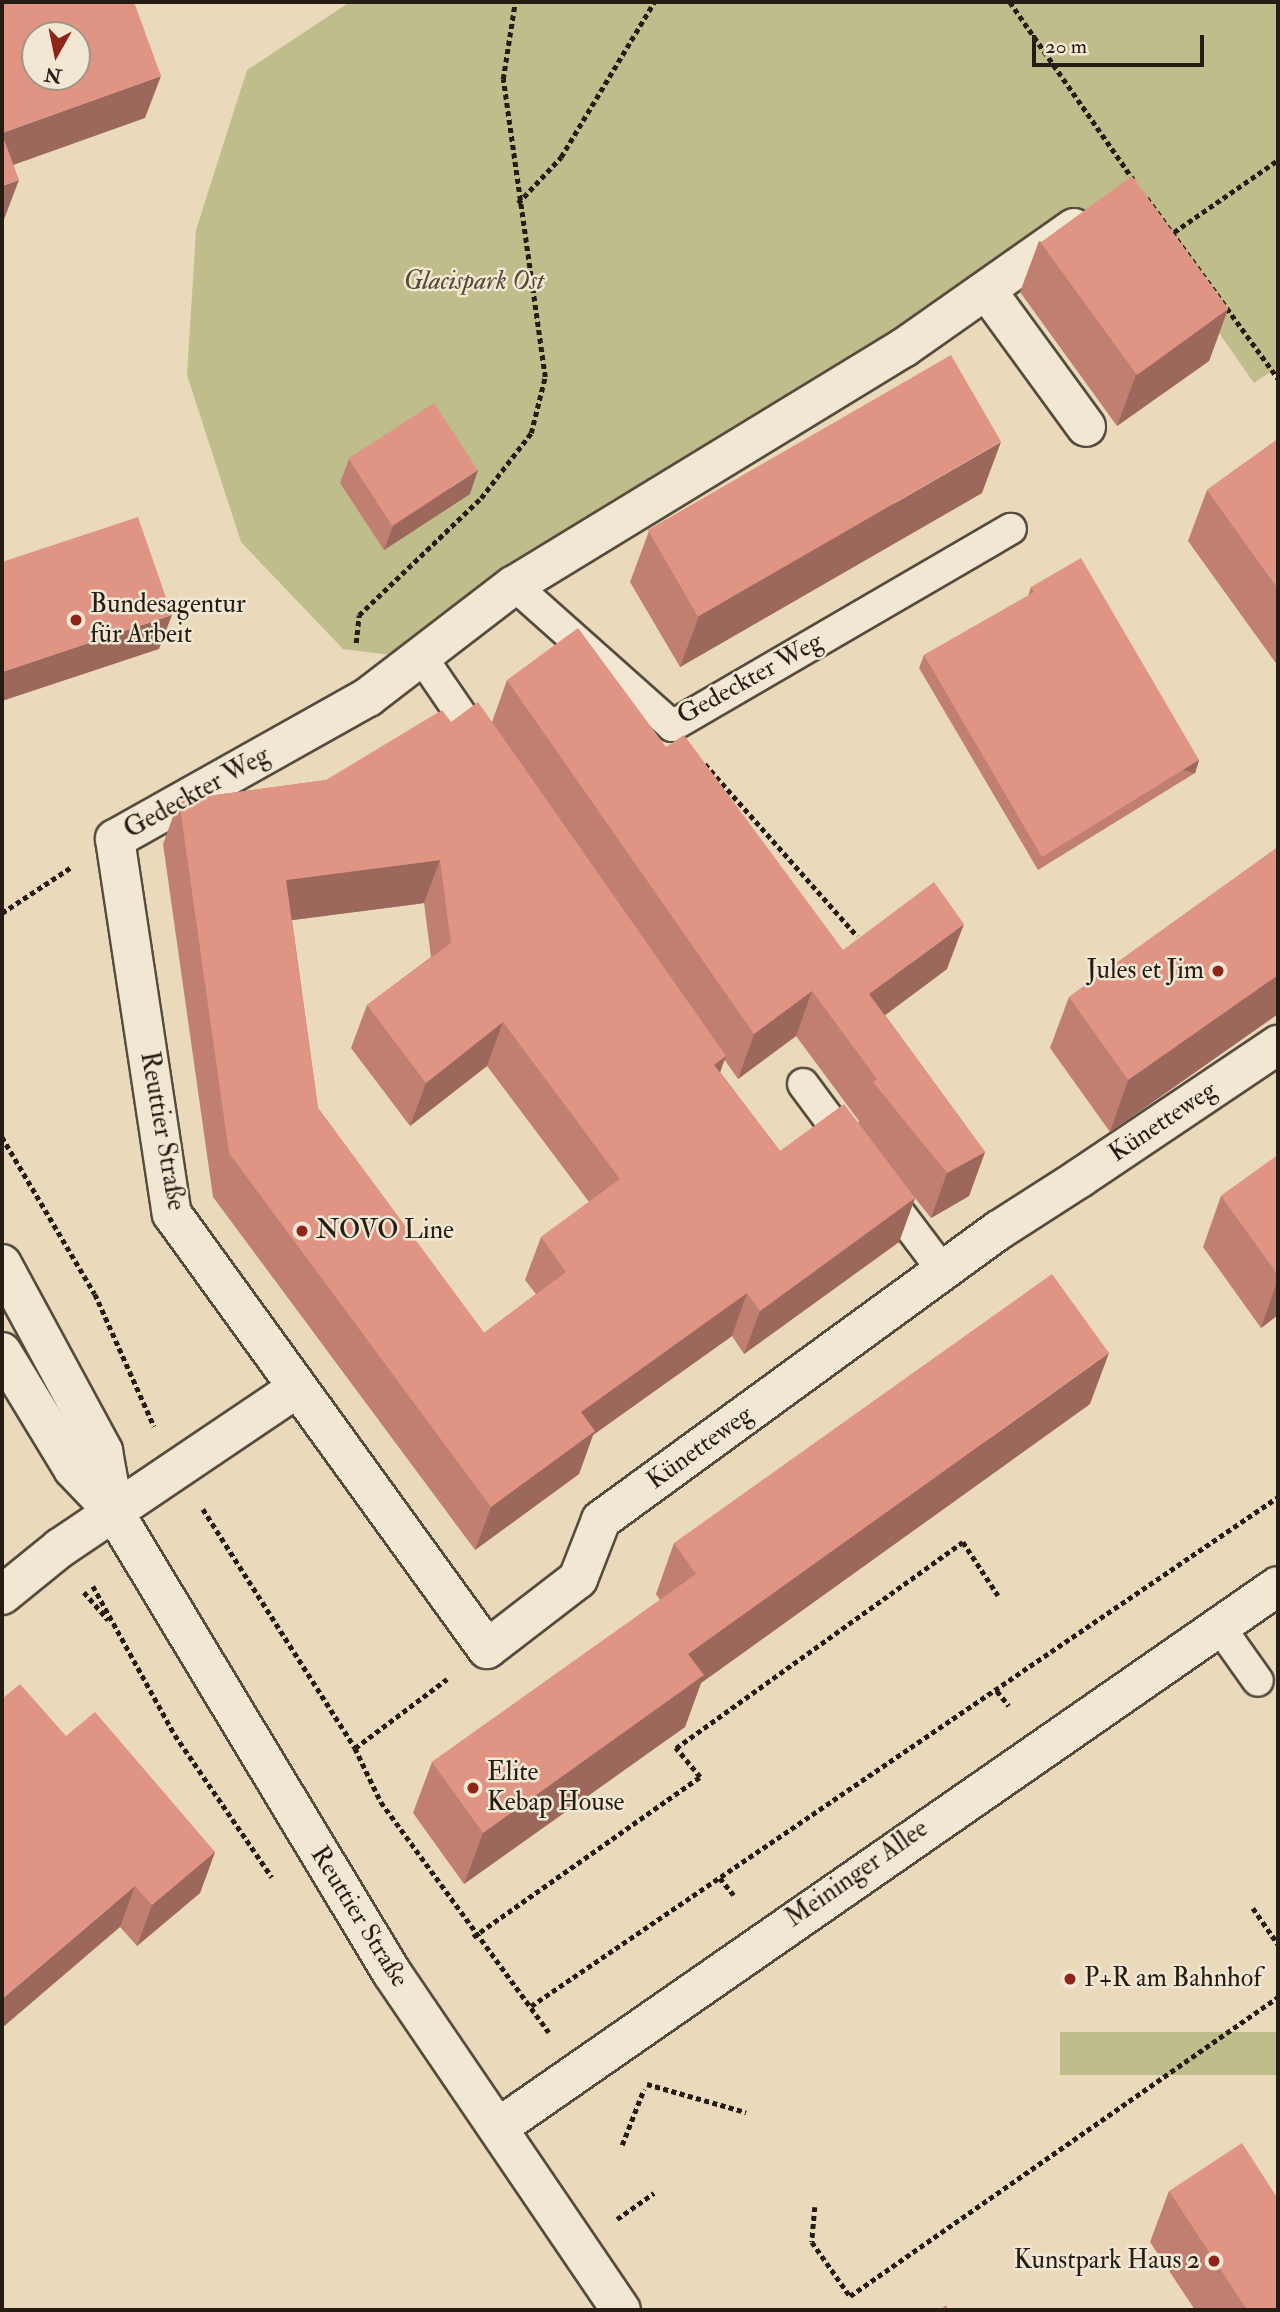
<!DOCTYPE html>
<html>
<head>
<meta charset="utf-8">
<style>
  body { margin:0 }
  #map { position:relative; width:1280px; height:2312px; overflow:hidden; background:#eadabb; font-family:"IM FELL Double Pica",serif }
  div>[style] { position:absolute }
  .green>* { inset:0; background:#bebd8b; transform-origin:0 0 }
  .path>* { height:4.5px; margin-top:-2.25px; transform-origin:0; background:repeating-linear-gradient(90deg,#251d14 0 5px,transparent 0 8.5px) }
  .roads { filter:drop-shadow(2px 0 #564c3e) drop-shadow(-2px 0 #564c3e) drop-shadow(0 2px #564c3e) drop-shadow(0 -2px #564c3e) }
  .service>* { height:30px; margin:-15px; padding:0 15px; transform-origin:15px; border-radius:15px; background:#f1e7d3 }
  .pedestrian>* { height:38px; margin:-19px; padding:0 19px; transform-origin:19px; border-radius:19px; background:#f1e7d3 }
  .minor>* { height:38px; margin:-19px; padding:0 19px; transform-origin:19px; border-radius:19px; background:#f1e7d3 }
  .secondary>* { height:38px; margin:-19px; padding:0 19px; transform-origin:19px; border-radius:19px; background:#f1e7d3 }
  .wall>* { inset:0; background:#c17f72 }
  .shaded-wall>* { inset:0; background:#9d685c; transform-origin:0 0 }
  .building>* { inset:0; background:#e09484; transform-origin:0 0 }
  .dots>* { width:19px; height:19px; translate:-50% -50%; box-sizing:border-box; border:4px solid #f1e7d3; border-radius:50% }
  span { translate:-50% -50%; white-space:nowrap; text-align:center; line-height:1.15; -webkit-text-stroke:5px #f1e7d3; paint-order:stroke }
  .park-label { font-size:26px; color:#534d38; font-style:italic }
  .poi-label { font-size:26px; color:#251d14 }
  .left { translate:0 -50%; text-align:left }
  .right { translate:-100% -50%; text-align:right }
  .street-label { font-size:26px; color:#251d14 }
  .frame { position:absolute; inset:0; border:4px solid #251d14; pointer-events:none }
  .north { position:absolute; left:21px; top:21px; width:70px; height:70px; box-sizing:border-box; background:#f1e7d3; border:2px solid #9f9687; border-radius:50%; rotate:189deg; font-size:19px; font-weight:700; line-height:28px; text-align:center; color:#251d14 }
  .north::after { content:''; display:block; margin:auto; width:24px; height:32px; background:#8f2418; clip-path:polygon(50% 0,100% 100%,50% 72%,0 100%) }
  .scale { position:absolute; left:1032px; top:35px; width:172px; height:32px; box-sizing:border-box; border:4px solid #251d14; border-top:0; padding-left:9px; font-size:21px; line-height:24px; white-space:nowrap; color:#251d14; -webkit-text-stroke:5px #f1e7d3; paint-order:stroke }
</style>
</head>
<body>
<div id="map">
  <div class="green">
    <i style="clip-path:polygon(350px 2px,1278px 2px,1278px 367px,1254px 383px,1133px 210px,423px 659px,343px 649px,241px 542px,187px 375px,196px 230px,247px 70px)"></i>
    <i style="left:1278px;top:2032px;width:43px;height:218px;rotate:90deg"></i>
  </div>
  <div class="path">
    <i style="left:1010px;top:2px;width:216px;rotate:55.2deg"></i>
    <i style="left:1147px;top:198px;width:223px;rotate:54deg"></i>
    <i style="left:518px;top:203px;width:63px;rotate:-46.9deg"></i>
    <i style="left:561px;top:157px;width:181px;rotate:-59deg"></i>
    <i style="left:1174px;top:232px;width:126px;rotate:-34.7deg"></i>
    <i style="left:356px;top:643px;width:28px;rotate:-84deg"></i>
    <i style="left:359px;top:615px;width:169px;rotate:-43.8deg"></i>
    <i style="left:481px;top:498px;width:82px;rotate:-52.4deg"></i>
    <i style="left:531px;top:433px;width:58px;rotate:-76deg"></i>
    <i style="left:545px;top:377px;width:301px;rotate:-98deg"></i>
    <i style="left:503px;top:79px;width:78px;rotate:-81.1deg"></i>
    <i style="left:705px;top:764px;width:230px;rotate:48.5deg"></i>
    <i style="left:2px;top:913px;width:82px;rotate:-33.5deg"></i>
    <i style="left:2px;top:1137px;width:182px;rotate:59.4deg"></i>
    <i style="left:95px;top:1294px;width:145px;rotate:65.9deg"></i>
    <i style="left:203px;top:1509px;width:283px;rotate:57.5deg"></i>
    <i style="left:355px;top:1748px;width:60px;rotate:64.3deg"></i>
    <i style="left:381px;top:1802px;width:285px;rotate:53.9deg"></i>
    <i style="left:93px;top:1586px;width:170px;rotate:61.2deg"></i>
    <i style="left:175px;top:1735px;width:172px;rotate:55.7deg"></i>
    <i style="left:84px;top:1592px;width:37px;rotate:49deg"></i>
    <i style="left:997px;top:1691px;width:19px;rotate:51deg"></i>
    <i style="left:355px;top:1748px;width:115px;rotate:-36.9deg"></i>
    <i style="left:720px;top:1878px;width:22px;rotate:51deg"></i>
    <i style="left:1253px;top:1908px;width:44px;rotate:55.2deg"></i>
    <i style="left:473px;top:1937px;width:278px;rotate:-35.2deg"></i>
    <i style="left:700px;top:1777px;width:38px;rotate:-130deg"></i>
    <i style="left:676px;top:1748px;width:353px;rotate:-35.7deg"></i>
    <i style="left:963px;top:1542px;width:64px;rotate:56.6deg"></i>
    <i style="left:531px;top:2006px;width:904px;rotate:-34.27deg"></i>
    <i style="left:647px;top:2084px;width:103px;rotate:15.8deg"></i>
    <i style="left:622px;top:2145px;width:60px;rotate:-68.6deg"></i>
    <i style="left:815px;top:2207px;width:35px;rotate:95deg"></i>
    <i style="left:812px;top:2242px;width:66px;rotate:54.9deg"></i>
    <i style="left:850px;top:2296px;width:522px;rotate:-34.94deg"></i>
    <i style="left:617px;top:2219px;width:45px;rotate:-35.1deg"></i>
  </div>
  <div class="roads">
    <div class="service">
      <i style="left:514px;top:585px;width:212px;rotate:41.7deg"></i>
      <i style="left:672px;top:726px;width:392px;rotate:-30.2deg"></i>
      <i style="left:423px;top:659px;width:108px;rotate:55.6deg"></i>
      <i style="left:803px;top:1084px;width:82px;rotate:53.4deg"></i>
      <i style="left:882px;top:1190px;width:101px;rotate:53deg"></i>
      <i style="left:1219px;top:1626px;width:67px;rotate:54.7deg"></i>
    </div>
    <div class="pedestrian">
      <i style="left:1080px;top:1178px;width:239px;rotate:-33.9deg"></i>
    </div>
    <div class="minor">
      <i style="left:1074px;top:228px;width:209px;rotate:144.9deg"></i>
      <i style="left:903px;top:348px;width:456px;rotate:148.6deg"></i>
      <i style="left:514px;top:585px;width:184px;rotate:142.5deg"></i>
      <i style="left:368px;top:697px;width:290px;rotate:150.7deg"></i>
      <i style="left:115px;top:839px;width:379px;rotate:81.4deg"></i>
      <i style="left:172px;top:1214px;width:537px;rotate:54.09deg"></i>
      <i style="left:487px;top:1649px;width:115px;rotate:-37.6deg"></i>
      <i style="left:578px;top:1579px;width:63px;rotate:-68.7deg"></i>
      <i style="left:601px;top:1520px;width:492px;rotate:-36.1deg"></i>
      <i style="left:999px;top:1230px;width:96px;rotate:-32.7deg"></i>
      <i style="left:987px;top:291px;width:168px;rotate:53.9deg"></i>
      <i style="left:2px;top:1595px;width:75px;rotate:-39deg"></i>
      <i style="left:60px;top:1548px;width:285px;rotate:-34deg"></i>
      <i style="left:499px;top:2127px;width:948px;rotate:-34.78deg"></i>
    </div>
    <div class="secondary">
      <i style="left:2px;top:1264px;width:213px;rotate:61.6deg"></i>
      <i style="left:103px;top:1451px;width:62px;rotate:79.8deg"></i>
      <i style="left:2px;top:1352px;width:137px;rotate:58.7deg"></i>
      <i style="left:73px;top:1469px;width:59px;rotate:46.4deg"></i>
      <i style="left:114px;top:1512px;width:538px;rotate:58.91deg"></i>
      <i style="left:392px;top:1973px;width:407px;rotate:55.8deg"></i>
    </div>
  </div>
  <div class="wall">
    <i style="clip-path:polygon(1039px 241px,1228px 309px,1209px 361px,1117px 426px,1020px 292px)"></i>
    <i style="clip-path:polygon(1278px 439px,1278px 666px,1188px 541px,1207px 490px)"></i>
    <i style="clip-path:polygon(349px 459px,470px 494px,384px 550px,340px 483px)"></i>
    <i style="clip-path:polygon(982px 493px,680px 667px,630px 582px,649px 531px)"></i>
    <i style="clip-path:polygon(1031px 587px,1199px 760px,1195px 773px,1038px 870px,919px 668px,924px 655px,1028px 596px)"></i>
    <i style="clip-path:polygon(evenodd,507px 680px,666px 747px,843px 950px,947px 969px,885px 1015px,985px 1152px,969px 1196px,931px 1218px,915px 1198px,899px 1242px,744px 1354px,732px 1336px,593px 1435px,579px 1474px,475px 1550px,213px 1197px,163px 844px,179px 800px,326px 780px,451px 722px,492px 722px,507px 680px,424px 903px,431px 957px,367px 1005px,351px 1048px,410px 1126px,487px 1066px,589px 1202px,541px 1237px,525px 1280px,536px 1294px,484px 1333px,318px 1108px,292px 920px,424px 903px,507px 680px,796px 1036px,859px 1121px,858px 1123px,780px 1151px,720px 1072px,724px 1059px,738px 1079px,796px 1036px)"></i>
    <i style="clip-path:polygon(1278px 847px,1278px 1014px,1110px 1132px,1050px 1048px,1069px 997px)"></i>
    <i style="clip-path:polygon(1278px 1155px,1278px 1315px,1261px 1328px,1203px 1247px,1221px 1196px)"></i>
    <i style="clip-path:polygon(1090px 1404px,701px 1683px,685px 1727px,464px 1884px,413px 1813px,432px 1762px,660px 1600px,656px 1594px,674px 1543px)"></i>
    <i style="clip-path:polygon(66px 1736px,215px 1852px,200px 1893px,137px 1946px,120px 1927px)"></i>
    <i style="clip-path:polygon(1169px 2191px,1278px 2310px,1195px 2310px,1150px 2242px)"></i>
  </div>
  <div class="shaded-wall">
    <i style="clip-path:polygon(161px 76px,145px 118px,2px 169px,2px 133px)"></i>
    <i style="clip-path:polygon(19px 180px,3px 222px,2px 223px,2px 186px)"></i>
    <i style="clip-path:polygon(1228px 309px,1209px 361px,1117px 426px,1136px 375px)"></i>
    <i style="clip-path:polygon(1001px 442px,982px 493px,680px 667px,699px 616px)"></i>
    <i style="clip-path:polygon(478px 470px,470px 494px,384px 550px,393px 526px)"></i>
    <i style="clip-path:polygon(172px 615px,159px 649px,2px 701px,2px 672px)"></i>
    <i style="left:1199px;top:760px;width:14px;height:185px;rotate:107deg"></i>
    <i style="clip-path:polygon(440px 860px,424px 903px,270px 923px,286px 880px)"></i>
    <i style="clip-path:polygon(964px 924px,947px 969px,853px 1039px,869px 994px)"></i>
    <i style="clip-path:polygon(1278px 975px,1278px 1014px,1110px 1132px,1128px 1080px)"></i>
    <i style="clip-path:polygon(812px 991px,796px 1036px,738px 1079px,754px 1034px)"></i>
    <i style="clip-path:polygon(503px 1022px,487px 1066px,410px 1126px,426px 1083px)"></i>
    <i style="clip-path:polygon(726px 1056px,710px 1100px,714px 1065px)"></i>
    <i style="clip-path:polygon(985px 1152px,969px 1196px,931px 1218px,947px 1173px)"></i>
    <i style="clip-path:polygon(915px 1198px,899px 1242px,744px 1354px,760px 1311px)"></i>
    <i style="clip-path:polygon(1278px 1279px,1278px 1315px,1261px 1328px)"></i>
    <i style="clip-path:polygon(747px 1293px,732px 1336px,593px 1435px,579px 1474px,475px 1550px,491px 1507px,581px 1412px)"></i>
    <i style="clip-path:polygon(1109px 1353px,1090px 1404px,701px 1683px,685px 1727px,464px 1884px,483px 1833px,688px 1654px)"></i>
    <i style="clip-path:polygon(215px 1852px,200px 1893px,137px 1946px,152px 1905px)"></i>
    <i style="clip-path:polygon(135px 1886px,120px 1927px,2px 2028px,2px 1999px)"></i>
  </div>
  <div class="building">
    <i style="clip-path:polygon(evenodd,2px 2px,134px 2px,161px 76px,2px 133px,2px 2px,35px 35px,77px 35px,77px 77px,35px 77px,35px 35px)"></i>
    <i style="clip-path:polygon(2px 134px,19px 180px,2px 186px)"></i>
    <i style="left:1132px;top:176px;width:164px;height:113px;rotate:54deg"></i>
    <i style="left:951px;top:355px;width:100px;height:350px;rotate:60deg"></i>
    <i style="left:434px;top:403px;width:80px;height:102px;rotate:57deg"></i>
    <i style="clip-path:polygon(1278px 439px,1278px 589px,1207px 490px)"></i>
    <i style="clip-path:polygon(138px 517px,172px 615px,2px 672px,2px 562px)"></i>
    <i style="clip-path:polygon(1081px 558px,1199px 760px,1042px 857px,924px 655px,1034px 592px,1031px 587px)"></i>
    <i style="clip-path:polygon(578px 628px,666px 747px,684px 735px,843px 950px,934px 882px,964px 924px,869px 994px,985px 1152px,947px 1173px,873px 1082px,877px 1079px,812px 991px,754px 1034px,507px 680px)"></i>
    <i style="clip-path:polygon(evenodd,478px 702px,726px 1056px,714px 1065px,780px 1151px,844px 1104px,915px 1198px,760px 1311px,747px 1293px,581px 1412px,595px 1431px,491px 1507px,229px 1153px,179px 800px,326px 780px,442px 710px,451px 722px,478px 702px,440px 860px,451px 943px,367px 1005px,426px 1083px,503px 1022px,620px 1179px,541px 1237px,566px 1272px,484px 1333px,318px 1108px,286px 880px,440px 860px)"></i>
    <i style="clip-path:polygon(1278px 847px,1278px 975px,1128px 1080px,1069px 997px)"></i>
    <i style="clip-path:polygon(1278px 1155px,1278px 1275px,1221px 1196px)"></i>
    <i style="clip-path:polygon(1052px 1274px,1109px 1353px,688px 1654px,704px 1675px,483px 1833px,432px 1762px,696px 1574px,674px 1543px)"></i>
    <i style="clip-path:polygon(20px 1684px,66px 1736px,95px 1712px,215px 1852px,152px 1905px,135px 1886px,2px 1999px,2px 1699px)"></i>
    <i style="clip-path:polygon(1242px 2143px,1278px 2199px,1278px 2310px,1247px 2310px,1169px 2191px)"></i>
    <i style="clip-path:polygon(946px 2305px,949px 2310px,939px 2310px)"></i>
  </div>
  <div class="dots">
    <i style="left:76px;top:620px;background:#8f2418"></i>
    <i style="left:1218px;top:971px;background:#8f2418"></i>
    <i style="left:302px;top:1231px;background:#8f2418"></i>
    <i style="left:473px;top:1788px;background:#8f2418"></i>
    <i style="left:1070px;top:1979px;background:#8f2418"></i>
    <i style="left:1214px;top:2261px;background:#8f2418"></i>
  </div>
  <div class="park-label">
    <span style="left:474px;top:282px">Glacispark Ost</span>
  </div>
  <div class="poi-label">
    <span class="left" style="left:90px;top:620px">Bundesagentur<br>für Arbeit</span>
    <span class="right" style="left:1204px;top:971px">Jules et Jim</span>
    <span class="left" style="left:316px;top:1231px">NOVO Line</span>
    <span class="left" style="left:487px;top:1788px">Elite<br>Kebap House</span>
    <span class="left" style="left:1084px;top:1979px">P+R am Bahnhof</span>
    <span class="right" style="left:1200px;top:2261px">Kunstpark Haus 2</span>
  </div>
  <div class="street-label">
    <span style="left:750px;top:679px;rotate:-29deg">Gedeckter Weg</span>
    <span style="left:197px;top:793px;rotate:-29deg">Gedeckter Weg</span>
    <span style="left:1163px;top:1122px;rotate:-34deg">Künetteweg</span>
    <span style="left:162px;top:1131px;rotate:80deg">Reuttier Straße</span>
    <span style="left:700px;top:1448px;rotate:-36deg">Künetteweg</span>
    <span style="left:857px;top:1874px;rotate:-35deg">Meininger Allee</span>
    <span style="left:359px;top:1917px;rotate:58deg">Reuttier Straße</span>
  </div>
  <div class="frame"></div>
  <div class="north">N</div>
  <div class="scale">20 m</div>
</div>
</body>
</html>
